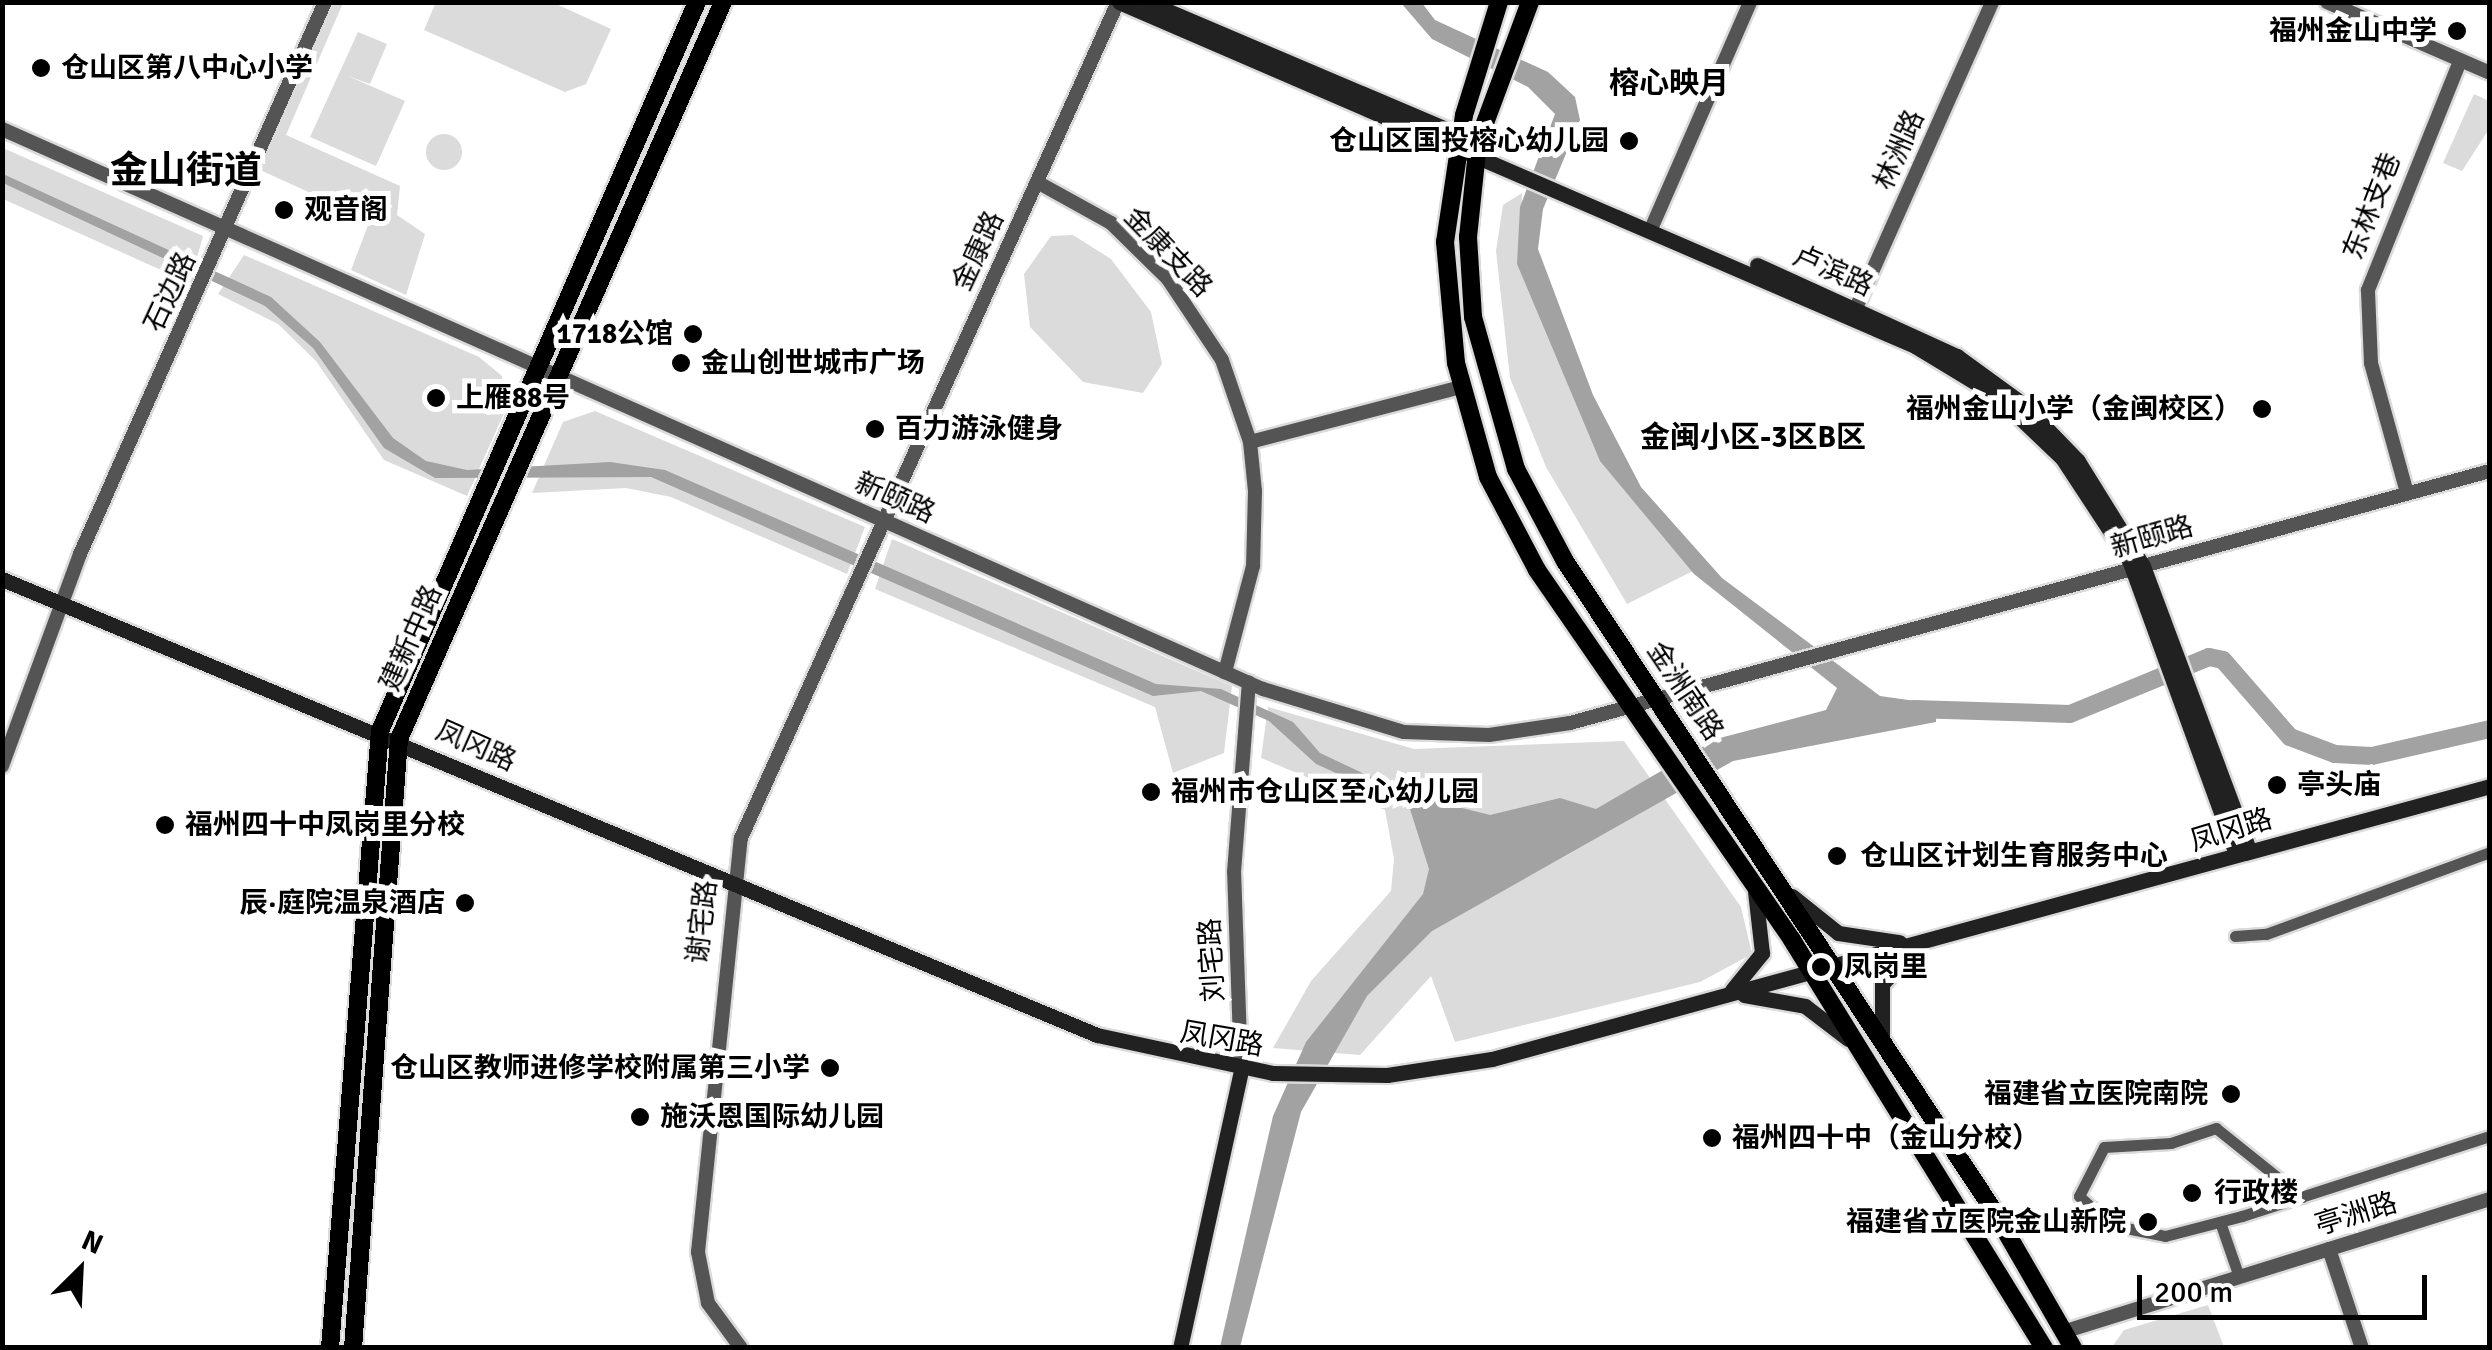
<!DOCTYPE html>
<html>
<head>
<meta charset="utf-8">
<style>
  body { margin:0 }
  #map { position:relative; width:2492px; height:1350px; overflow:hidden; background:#fff; font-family:Signika,"Noto Sans SC",sans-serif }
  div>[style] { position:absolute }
  .green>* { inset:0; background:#dbdbdb }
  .round { border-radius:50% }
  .water>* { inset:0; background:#a2a2a2 }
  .river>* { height:18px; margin:-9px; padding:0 9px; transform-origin:9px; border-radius:9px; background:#a2a2a2 }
  .roads { filter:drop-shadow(2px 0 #dbdbdb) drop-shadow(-2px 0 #dbdbdb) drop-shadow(0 2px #dbdbdb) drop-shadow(0 -2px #dbdbdb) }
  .minor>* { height:11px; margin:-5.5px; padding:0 5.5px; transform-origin:5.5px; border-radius:5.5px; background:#545454 }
  .tertiary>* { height:14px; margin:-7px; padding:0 7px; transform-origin:7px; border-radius:7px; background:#545454 }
  .secondary>* { height:15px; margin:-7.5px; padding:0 7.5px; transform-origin:7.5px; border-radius:7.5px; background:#212121 }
  .primary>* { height:18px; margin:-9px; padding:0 9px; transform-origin:9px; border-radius:9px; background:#000 }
  .dots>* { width:28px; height:28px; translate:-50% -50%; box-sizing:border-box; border:5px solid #fff; border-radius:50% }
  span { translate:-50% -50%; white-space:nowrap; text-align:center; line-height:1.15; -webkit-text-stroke:10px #fff; paint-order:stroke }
  .poi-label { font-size:28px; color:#000; font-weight:700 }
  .right { translate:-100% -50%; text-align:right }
  .left { translate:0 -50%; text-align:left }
  .street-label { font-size:28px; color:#000 }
  .neighbourhood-label { font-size:30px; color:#000; font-weight:700 }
  .district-label { font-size:38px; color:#000; font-weight:700 }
  .frame { position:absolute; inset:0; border:5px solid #000; pointer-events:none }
  .north { position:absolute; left:30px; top:1220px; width:100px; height:100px; -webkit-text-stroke:8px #fff; paint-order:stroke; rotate:24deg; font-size:28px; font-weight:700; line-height:40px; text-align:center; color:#000 }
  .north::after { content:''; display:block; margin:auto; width:35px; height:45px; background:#000; clip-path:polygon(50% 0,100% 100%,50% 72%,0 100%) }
  .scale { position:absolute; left:2137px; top:1275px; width:290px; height:45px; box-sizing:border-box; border:5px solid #000; border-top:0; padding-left:12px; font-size:30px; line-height:35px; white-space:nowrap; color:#000; -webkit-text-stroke:8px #fff; paint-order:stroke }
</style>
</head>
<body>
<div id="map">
  <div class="green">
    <i style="clip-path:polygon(436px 2px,554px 3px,611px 29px,586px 84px,565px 92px,424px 30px)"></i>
    <i style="clip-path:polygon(333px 3px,343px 3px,286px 135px,400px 186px,397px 215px,425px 234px,406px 295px,351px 270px,370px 220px,260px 170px)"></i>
    <i style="clip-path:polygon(358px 32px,387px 44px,370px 84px,348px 76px,405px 101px,376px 166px,310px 137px)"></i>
    <i style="clip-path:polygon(2474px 94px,2489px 101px,2489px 129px,2462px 171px,2443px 163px)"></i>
    <i class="round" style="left:426px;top:134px;width:36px;height:36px"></i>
    <i style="clip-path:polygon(3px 148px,203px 236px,190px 283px,3px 199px)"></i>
    <i style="clip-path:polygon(1522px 193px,1520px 264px,1577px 394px,1693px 571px,1627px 604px,1546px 467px,1510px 378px,1496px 251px,1503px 205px)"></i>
    <i style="clip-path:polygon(1073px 235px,1111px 259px,1151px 312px,1162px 364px,1143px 393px,1083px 382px,1030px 327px,1024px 274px,1051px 236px)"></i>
    <i style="clip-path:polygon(244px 255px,479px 357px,502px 376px,505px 411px,467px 496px,384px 460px,316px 361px,278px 324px,218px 294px)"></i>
    <i style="clip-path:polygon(595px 411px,865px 527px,847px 574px,671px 497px,626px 488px,532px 493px,563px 422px)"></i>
    <i style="clip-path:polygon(892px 539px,1232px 686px,1224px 753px,1173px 773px,1155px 707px,875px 589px)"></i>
    <i style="clip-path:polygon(1268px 707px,1414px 749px,1624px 741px,1741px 907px,1752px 954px,1700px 982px,1455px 1042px,1431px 976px,1360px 1055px,1273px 1048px,1311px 981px,1391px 891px,1394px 859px,1385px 810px,1261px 758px)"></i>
    <i style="clip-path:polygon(2208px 1305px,2224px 1347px,2112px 1347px,2124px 1330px)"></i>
  </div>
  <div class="water">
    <i style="clip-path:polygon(1401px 3px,1422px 3px,1435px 20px,1548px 72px,1575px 97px,1580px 120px,1543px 209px,1538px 249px,1593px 395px,1641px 487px,1722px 578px,1880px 696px,1937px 704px,1936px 722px,1733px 761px,1432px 931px,1367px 996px,1301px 1112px,1240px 1347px,1220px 1347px,1273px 1116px,1306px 1042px,1423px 894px,1429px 869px,1409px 806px,1316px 764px,1269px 721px,1201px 691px,1153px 696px,651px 477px,435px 478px,384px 448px,313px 348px,265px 306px,3px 183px,3px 174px,271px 297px,320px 342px,393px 438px,426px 461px,467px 470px,610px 462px,665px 470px,1156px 684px,1221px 689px,1293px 722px,1320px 753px,1407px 794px,1490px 815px,1560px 798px,1596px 809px,1716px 739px,1826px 710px,1837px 688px,1694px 574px,1600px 461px,1517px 264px,1520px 207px,1555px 114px,1528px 87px,1432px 39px)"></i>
  </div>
  <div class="river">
    <i style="left:1914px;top:709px;width:156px;rotate:1.8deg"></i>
    <i style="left:2070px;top:714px;width:150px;rotate:-22.3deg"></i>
    <i style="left:2209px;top:657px;width:14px;rotate:12deg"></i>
    <i style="left:2223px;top:660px;width:102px;rotate:49deg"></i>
    <i style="left:2290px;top:737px;width:48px;rotate:20.7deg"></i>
    <i style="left:2335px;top:754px;width:37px;rotate:3deg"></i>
    <i style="left:2372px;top:756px;width:121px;rotate:-12.9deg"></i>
  </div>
  <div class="roads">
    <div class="minor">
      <i style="left:2235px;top:936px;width:31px;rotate:-4deg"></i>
      <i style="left:2266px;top:934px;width:239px;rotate:-20.1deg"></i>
      <i style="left:2302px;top:1197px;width:110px;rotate:-141.3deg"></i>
      <i style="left:2216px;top:1128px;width:47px;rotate:161.6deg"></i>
      <i style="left:2171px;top:1143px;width:67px;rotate:176.6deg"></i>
      <i style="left:2104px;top:1147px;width:55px;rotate:117deg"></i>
      <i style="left:2079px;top:1196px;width:43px;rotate:42.2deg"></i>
      <i style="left:2111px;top:1225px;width:55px;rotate:11.5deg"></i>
      <i style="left:2165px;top:1236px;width:80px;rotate:-14.6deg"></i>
      <i style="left:2242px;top:1216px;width:261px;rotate:-17.9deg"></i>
      <i style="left:2220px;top:1222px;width:58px;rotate:70.9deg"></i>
    </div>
    <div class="tertiary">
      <i style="left:2327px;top:2px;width:178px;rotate:23.5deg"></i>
      <i style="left:2px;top:129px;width:1380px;rotate:23.95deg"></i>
      <i style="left:1263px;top:689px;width:147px;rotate:17deg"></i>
      <i style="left:1404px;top:732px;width:85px;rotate:2deg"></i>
      <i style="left:1489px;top:735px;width:82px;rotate:-8.4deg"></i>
      <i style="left:1570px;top:723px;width:954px;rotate:-15.32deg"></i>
      <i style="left:1037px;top:182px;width:85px;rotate:29deg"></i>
      <i style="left:1111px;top:223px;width:80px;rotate:44.5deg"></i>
      <i style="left:1168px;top:279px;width:97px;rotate:56.3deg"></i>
      <i style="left:1222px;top:360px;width:87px;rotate:71.1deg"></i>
      <i style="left:1250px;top:442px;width:49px;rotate:84.2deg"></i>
      <i style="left:1255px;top:491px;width:75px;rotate:91.5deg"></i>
      <i style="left:1253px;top:566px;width:110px;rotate:104.8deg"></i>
      <i style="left:1651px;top:229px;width:248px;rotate:-66.4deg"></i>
      <i style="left:1852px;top:317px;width:345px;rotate:-66deg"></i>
      <i style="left:1250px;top:442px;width:218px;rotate:-14.6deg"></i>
      <i style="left:2407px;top:493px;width:135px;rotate:-105.5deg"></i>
      <i style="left:2371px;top:363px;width:73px;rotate:-92.4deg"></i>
      <i style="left:2368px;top:290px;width:247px;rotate:-68.1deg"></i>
      <i style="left:2px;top:766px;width:226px;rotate:-69.8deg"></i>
      <i style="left:80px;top:554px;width:604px;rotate:-66.07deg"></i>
      <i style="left:1241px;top:1070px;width:198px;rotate:-92deg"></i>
      <i style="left:1234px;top:872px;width:190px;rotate:-85.5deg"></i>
      <i style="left:2329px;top:1249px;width:104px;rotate:71.6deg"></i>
      <i style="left:2066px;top:1331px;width:444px;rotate:-17.3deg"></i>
      <i style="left:741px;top:1348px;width:56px;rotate:-126.3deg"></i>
      <i style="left:708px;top:1303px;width:52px;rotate:-101.1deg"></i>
      <i style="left:698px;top:1252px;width:416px;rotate:-84.1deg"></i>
      <i style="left:741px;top:838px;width:917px;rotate:-65.73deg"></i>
    </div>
    <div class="secondary">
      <i style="left:1119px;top:2px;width:867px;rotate:23.37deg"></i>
      <i style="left:1915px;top:346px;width:95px;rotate:31.2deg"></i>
      <i style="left:1996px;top:395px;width:91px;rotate:43.7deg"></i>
      <i style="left:2062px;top:458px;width:122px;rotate:56.7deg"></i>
      <i style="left:2129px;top:560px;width:313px;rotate:70deg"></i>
      <i style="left:1147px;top:2px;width:351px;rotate:23deg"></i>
      <i style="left:1757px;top:265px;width:220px;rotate:24.5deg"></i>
      <i style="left:1957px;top:356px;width:82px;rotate:36deg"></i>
      <i style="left:2023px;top:404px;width:79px;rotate:46deg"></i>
      <i style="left:2078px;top:461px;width:123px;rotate:58.2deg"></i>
      <i style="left:2143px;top:566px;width:303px;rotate:69.5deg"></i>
      <i style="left:2px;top:579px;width:1186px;rotate:22.61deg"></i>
      <i style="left:1097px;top:1035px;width:180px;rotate:12.2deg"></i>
      <i style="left:1273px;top:1073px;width:114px;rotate:1deg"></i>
      <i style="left:1387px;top:1075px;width:106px;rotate:-8.7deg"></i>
      <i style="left:1492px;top:1059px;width:1035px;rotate:-15.3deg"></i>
      <i style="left:1792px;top:896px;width:59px;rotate:38.8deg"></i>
      <i style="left:1838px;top:933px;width:62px;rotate:8.4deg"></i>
      <i style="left:1732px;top:990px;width:48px;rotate:-51deg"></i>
      <i style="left:1762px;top:953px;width:61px;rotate:-96.5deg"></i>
      <i style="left:1744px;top:995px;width:62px;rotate:10.2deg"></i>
      <i style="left:1805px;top:1006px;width:54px;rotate:37.5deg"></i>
      <i style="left:1882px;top:1039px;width:55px;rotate:-90deg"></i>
      <i style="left:1882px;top:984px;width:50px;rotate:-47.4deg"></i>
      <i style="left:1180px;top:1348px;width:285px;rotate:-77.6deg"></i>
    </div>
    <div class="primary">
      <i style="left:1499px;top:2px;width:118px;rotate:107.2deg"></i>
      <i style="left:1464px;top:115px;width:128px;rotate:98.5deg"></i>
      <i style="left:1445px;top:242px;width:121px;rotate:84.8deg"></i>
      <i style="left:1456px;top:363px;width:118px;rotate:74.3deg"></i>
      <i style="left:1488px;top:477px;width:105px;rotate:62.2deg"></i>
      <i style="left:1537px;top:570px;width:449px;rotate:55.4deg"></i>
      <i style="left:1792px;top:940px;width:480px;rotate:58.3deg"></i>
      <i style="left:1530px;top:2px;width:149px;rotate:110.4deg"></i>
      <i style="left:1478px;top:142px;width:96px;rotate:96deg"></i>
      <i style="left:1468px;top:237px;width:80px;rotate:86.4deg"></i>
      <i style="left:1473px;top:317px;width:158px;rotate:74.2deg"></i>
      <i style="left:1516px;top:469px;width:104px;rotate:62deg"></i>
      <i style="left:1565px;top:561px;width:779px;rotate:56.58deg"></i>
      <i style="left:1994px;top:1211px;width:158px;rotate:60deg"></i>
      <i style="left:330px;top:1348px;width:619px;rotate:-85.37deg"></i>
      <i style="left:380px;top:731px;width:795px;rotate:-66.5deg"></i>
      <i style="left:353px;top:1348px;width:611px;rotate:-85.68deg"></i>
      <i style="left:399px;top:739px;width:805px;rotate:-66.27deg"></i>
    </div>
  </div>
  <div class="dots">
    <i style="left:2457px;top:31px;background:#000"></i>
    <i style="left:41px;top:68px;background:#000"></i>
    <i style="left:1629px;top:141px;background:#000"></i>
    <i style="left:284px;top:210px;background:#000"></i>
    <i style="left:693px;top:334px;background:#000"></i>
    <i style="left:681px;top:363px;background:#000"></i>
    <i style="left:436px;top:398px;background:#000"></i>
    <i style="left:2262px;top:409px;background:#000"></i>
    <i style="left:875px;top:429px;background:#000"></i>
    <i style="left:2277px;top:785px;background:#000"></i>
    <i style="left:1151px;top:792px;background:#000"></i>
    <i style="left:165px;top:825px;background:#000"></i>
    <i style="left:1837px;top:856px;background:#000"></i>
    <i style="left:465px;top:903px;background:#000"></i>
    <i style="left:1821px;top:967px;background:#000"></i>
    <i style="left:830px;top:1068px;background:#000"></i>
    <i style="left:2231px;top:1094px;background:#000"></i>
    <i style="left:640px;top:1117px;background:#000"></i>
    <i style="left:1712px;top:1138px;background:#000"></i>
    <i style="left:2192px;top:1193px;background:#000"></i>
    <i style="left:2148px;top:1222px;background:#000"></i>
  </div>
  <div class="poi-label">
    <span class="right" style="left:2437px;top:31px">福州金山中学</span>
    <span class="left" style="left:61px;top:68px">仓山区第八中心小学</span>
    <span class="right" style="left:1609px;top:141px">仓山区国投榕心幼儿园</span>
    <span class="left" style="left:304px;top:210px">观音阁</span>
    <span class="right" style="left:673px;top:334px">1718公馆</span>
    <span class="left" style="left:701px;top:363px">金山创世城市广场</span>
    <span class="left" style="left:456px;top:398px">上雁88号</span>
    <span class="right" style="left:2242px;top:409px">福州金山小学（金闽校区）</span>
    <span class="left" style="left:895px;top:429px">百力游泳健身</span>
    <span class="left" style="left:2297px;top:785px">亭头庙</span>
    <span class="left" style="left:1171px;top:792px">福州市仓山区至心幼儿园</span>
    <span class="left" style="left:185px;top:825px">福州四十中凤岗里分校</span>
    <span class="left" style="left:1860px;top:856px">仓山区计划生育服务中心</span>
    <span class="right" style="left:445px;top:903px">辰·庭院温泉酒店</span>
    <span class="left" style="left:1844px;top:967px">凤岗里</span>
    <span class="right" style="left:810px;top:1068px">仓山区教师进修学校附属第三小学</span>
    <span class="right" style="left:2208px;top:1094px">福建省立医院南院</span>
    <span class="left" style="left:660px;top:1117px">施沃恩国际幼儿园</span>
    <span class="left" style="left:1732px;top:1138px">福州四十中（金山分校）</span>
    <span class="left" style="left:2214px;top:1193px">行政楼</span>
    <span class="right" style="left:2126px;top:1222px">福建省立医院金山新院</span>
  </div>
  <div class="street-label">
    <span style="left:1899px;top:150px;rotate:-66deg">林洲路</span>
    <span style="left:2372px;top:206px;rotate:-69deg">东林支巷</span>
    <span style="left:978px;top:251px;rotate:-65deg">金康路</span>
    <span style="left:1168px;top:252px;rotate:46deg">金康支路</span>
    <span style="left:1833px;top:271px;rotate:24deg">卢滨路</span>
    <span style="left:170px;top:292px;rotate:-65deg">石边路</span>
    <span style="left:895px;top:498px;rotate:24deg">新颐路</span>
    <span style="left:2152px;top:537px;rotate:-16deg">新颐路</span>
    <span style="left:411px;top:638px;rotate:-66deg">建新中路</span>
    <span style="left:1685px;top:691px;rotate:56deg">金洲南路</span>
    <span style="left:476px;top:746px;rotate:24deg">凤冈路</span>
    <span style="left:2231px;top:830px;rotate:-17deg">凤冈路</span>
    <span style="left:702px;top:922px;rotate:-83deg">谢宅路</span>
    <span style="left:1212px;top:960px;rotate:-93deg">刘宅路</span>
    <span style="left:1222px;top:1039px;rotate:10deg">凤冈路</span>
    <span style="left:2356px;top:1214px;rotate:-17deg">亭洲路</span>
  </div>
  <div class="neighbourhood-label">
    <span style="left:1669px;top:84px">榕心映月</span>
    <span style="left:1753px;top:438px">金闽小区-3区B区</span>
  </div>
  <div class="district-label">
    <span style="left:186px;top:171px">金山街道</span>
  </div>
  <div class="frame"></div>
  <div class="north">N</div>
  <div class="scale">200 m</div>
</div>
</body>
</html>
